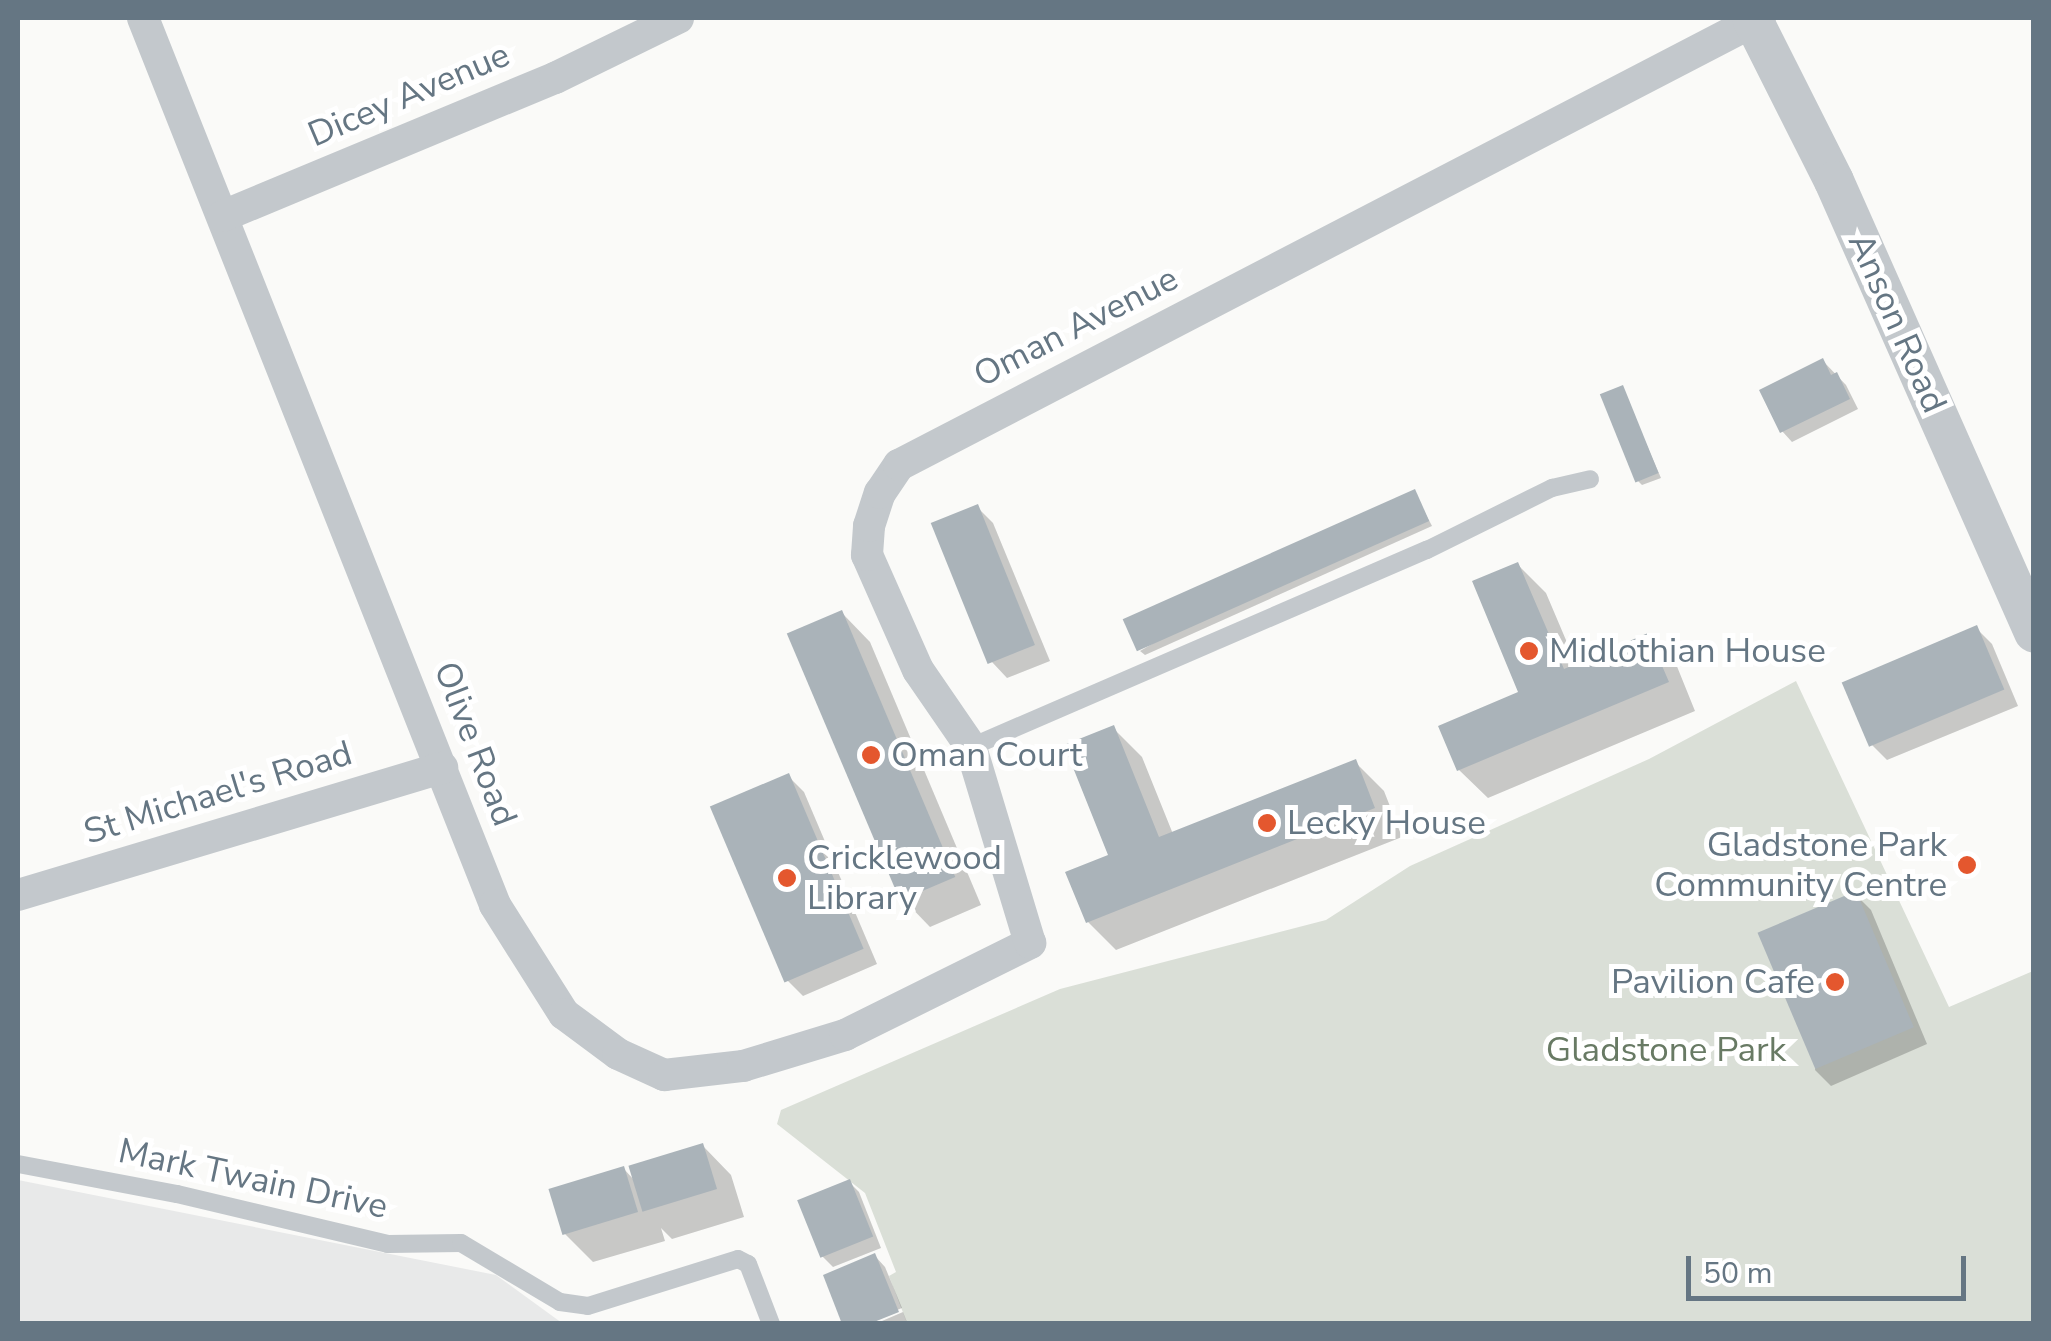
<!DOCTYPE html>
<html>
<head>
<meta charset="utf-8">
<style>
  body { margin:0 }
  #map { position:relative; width:2051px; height:1341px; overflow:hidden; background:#fafaf8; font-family:"Nunito Sans",sans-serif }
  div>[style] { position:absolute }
  .built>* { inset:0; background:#e8e9e9 }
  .green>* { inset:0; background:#dadfd7 }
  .shadow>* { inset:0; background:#0003 }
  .building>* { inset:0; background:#aab3b9; transform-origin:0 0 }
  .service>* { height:18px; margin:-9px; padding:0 9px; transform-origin:9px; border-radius:9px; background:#c3c8cc }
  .minor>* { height:32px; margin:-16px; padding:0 16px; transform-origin:16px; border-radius:16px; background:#c3c8cc }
  .tertiary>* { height:40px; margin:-20px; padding:0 20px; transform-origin:20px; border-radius:20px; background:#c3c8cc }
  .dots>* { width:28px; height:28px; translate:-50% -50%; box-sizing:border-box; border:5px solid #fff; border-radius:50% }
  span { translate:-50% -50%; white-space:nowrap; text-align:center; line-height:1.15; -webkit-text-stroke:10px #fff; paint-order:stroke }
  .street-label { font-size:35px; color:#657683 }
  .poi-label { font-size:35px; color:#657683 }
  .left { translate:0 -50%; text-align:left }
  .right { translate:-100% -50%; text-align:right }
  .park-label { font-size:35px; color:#687a64 }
  .frame { position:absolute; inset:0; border:20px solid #657683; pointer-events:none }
  .scale { position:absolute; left:1686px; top:1256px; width:280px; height:45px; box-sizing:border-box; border:5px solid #657683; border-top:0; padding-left:12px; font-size:30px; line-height:35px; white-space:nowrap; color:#657683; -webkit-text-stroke:8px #fff; paint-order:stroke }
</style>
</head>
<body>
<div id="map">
  <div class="built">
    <i style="clip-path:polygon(18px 1180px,496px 1275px,562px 1323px,18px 1323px)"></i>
  </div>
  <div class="green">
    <i style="clip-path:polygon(1796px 681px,1949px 1007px,2033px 971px,2033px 1323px,907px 1323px,889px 1276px,896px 1272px,865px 1193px,777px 1124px,781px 1110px,1060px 989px,1326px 920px,1410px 866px,1649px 759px)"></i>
  </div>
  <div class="shadow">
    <i style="clip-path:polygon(1823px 361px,1846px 385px,1858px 409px,1792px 442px,1782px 431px)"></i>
    <i style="clip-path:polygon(1622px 388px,1661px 478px,1642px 485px,1638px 481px)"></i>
    <i style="clip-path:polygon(1414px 492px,1432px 526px,1145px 655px,1140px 651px)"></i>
    <i style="clip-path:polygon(977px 507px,993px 523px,1050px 661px,1007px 678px,992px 662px)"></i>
    <i style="clip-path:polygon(1518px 565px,1546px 593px,1577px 666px,1648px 636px,1676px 664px,1695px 711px,1488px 798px,1459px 770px,1522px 693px)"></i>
    <i style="clip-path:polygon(842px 613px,870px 642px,981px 905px,930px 927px,902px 898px)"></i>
    <i style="clip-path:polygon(1976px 628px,1992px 644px,2018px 706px,1887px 760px,1871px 744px)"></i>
    <i style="clip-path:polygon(1113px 728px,1142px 757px,1173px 834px,1355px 762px,1384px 791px,1402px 837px,1116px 950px,1088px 922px,1111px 856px)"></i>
    <i style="clip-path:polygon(788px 776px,804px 792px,877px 964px,803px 996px,787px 980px)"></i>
    <i style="clip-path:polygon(1855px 894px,1871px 910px,1927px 1044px,1831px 1086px,1815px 1070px)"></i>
    <i style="clip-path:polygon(703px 1146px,731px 1175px,744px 1217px,672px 1239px,661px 1228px,665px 1241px,593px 1262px,564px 1233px,624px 1169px,634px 1180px)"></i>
    <i style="clip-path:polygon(849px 1182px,859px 1192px,881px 1248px,833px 1267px,822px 1256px)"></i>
    <i style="clip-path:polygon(875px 1256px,885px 1267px,902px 1308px,862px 1324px)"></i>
    <i style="clip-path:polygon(903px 1312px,907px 1322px,875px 1324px)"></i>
  </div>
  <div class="building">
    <i style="clip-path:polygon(1823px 358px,1831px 375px,1837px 372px,1850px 399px,1780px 433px,1759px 390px)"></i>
    <i style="left:1623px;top:385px;width:95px;height:25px;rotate:68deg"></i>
    <i style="left:1415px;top:489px;width:35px;height:320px;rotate:66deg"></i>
    <i style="left:978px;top:504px;width:152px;height:51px;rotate:68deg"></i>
    <i style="clip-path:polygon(1518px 562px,1564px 669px,1648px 633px,1669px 682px,1457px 771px,1438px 726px,1518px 692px,1472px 581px)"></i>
    <i style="left:842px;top:610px;width:290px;height:60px;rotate:67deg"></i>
    <i style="left:1977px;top:625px;width:70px;height:147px;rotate:67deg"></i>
    <i style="clip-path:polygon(1114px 725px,1159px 837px,1356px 759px,1375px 808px,1086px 923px,1065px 872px,1108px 855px,1064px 745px)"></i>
    <i style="left:789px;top:773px;width:191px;height:86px;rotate:67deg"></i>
    <i style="left:1856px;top:891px;width:148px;height:107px;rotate:67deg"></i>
    <i style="left:703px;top:1143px;width:48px;height:78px;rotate:73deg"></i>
    <i style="left:624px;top:1166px;width:48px;height:79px;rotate:73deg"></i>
    <i style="left:850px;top:1179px;width:62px;height:57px;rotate:68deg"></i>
    <i style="clip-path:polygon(875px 1253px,899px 1312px,869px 1324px,842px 1324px,823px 1275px)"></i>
  </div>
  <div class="service">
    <i style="left:971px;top:747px;width:497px;rotate:-23.4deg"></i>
    <i style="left:1427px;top:550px;width:140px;rotate:-26.4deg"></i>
    <i style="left:1552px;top:488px;width:39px;rotate:-13deg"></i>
    <i style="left:18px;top:1164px;width:162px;rotate:10.7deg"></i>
    <i style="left:177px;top:1194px;width:217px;rotate:13.3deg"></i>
    <i style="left:388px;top:1244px;width:73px;rotate:-0.8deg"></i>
    <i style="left:461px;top:1243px;width:115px;rotate:30.8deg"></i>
    <i style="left:560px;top:1302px;width:28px;rotate:8deg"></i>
    <i style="left:588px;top:1306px;width:157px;rotate:-17.4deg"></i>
    <i style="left:738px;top:1259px;width:11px;rotate:27deg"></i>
    <i style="left:748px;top:1264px;width:64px;rotate:69deg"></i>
  </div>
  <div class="minor">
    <i style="left:143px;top:18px;width:954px;rotate:68.35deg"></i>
    <i style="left:495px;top:905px;width:129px;rotate:57.7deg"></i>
    <i style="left:564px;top:1014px;width:67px;rotate:36.5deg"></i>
    <i style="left:618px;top:1054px;width:51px;rotate:24.5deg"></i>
    <i style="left:664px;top:1075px;width:80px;rotate:-6.5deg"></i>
    <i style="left:743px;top:1066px;width:107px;rotate:-16.9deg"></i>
    <i style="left:845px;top:1035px;width:207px;rotate:-26.4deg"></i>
    <i style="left:1030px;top:943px;width:205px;rotate:-106.8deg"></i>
    <i style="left:971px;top:747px;width:93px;rotate:-124.5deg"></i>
    <i style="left:918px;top:670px;width:126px;rotate:-113.9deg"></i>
    <i style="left:867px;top:555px;width:29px;rotate:-86deg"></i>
    <i style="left:869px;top:526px;width:35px;rotate:-72deg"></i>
    <i style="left:880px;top:493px;width:34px;rotate:-56deg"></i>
    <i style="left:899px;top:465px;width:970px;rotate:-27.44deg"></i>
    <i style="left:223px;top:216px;width:360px;rotate:-22.6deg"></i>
    <i style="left:555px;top:78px;width:137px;rotate:-26deg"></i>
    <i style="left:18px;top:895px;width:443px;rotate:-16.7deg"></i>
  </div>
  <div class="tertiary">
    <i style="left:1752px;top:18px;width:182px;rotate:63.3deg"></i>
    <i style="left:1834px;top:181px;width:494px;rotate:66.1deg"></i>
  </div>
  <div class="dots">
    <i style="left:1529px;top:651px;background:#e4572e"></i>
    <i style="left:871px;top:755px;background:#e4572e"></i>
    <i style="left:1267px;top:823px;background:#e4572e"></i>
    <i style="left:1967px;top:865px;background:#e4572e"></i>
    <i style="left:787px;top:878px;background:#e4572e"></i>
    <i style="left:1835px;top:982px;background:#e4572e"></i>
  </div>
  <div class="street-label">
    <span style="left:409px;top:95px;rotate:-23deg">Dicey Avenue</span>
    <span style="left:1897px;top:323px;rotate:66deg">Anson Road</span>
    <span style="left:1076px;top:327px;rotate:-27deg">Oman Avenue</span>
    <span style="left:475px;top:744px;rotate:69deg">Olive Road</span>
    <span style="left:218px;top:793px;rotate:-17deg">St Michael's Road</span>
    <span style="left:253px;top:1179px;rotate:12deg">Mark Twain Drive</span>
  </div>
  <div class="poi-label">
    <span class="left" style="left:1549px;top:651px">Midlothian House</span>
    <span class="left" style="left:891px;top:755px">Oman Court</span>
    <span class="left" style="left:1287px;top:823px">Lecky House</span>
    <span class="right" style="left:1947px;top:865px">Gladstone Park<br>Community Centre</span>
    <span class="left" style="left:807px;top:878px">Cricklewood<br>Library</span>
    <span class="right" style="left:1815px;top:982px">Pavilion Cafe</span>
  </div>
  <div class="park-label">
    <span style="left:1666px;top:1050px">Gladstone Park</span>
  </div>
  <div class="frame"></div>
  <div class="scale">50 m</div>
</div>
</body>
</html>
